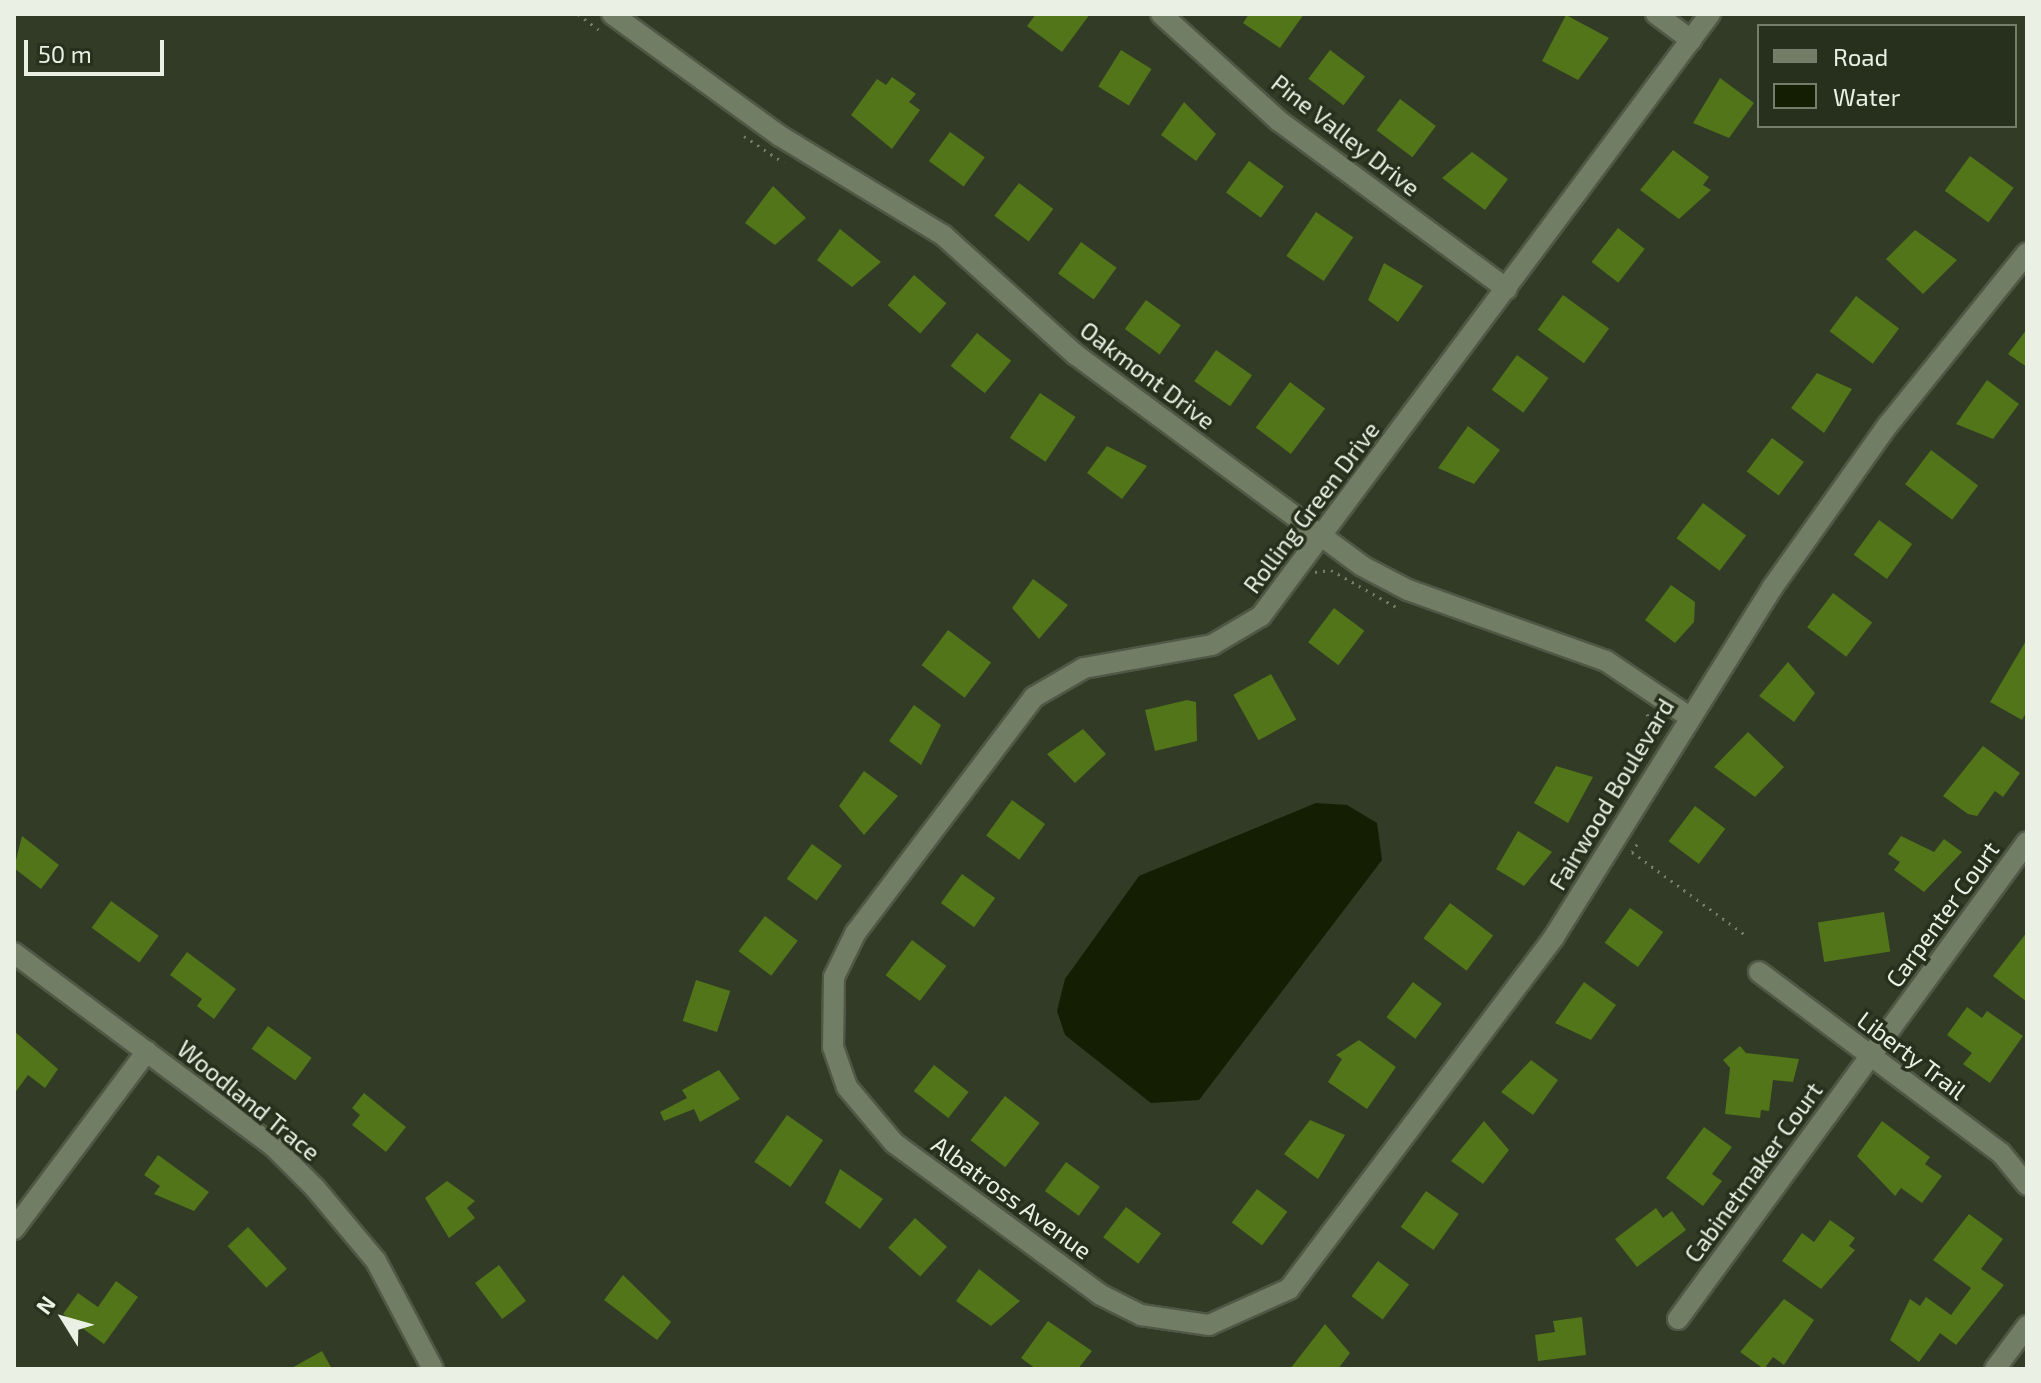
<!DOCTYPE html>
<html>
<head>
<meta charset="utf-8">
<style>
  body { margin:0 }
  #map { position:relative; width:2041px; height:1383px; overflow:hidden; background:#313b26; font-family:"Exo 2",sans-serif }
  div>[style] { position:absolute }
  .water>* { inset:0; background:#131e03 }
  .building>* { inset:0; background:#517518; transform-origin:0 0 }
  .path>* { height:3px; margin-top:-1.5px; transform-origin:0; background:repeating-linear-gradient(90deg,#767f6d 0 2px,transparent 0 8px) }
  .roads { filter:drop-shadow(2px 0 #4f5846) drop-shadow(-2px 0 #4f5846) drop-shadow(0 2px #4f5846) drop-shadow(0 -2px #4f5846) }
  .minor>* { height:20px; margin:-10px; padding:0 10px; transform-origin:10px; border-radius:10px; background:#717d65 }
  span { translate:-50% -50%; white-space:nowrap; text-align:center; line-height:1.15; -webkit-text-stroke:7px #27301c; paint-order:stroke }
  .street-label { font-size:24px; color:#eaf1e4 }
  .frame { position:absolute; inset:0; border:16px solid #eaf1e4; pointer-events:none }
  .legend { position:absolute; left:1757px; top:24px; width:260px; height:104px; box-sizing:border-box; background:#27301c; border:2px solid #757d6c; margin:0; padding:10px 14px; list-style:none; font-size:24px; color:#eaf1e4 }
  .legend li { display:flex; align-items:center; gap:16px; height:40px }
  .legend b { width:40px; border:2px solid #757d6c }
  .north { position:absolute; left:24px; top:1279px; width:80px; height:80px; -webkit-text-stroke:6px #27301c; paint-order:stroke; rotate:307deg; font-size:22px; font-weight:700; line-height:32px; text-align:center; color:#eaf1e4 }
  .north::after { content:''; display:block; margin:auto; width:28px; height:36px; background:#eaf1e4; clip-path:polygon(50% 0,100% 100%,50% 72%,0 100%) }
  .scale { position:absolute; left:24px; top:40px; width:140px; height:36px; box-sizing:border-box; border:4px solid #eaf1e4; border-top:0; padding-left:10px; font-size:24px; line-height:28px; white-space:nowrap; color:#eaf1e4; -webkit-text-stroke:6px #27301c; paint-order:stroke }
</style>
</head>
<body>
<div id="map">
  <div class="water">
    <i style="clip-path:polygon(1316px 803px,1347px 805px,1377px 823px,1382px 860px,1199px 1100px,1151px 1103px,1065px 1035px,1057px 1011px,1065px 979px,1139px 876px)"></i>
  </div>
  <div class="building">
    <i style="clip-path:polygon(1036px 14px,1090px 14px,1062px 52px,1027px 26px)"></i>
    <i style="clip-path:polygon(1249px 14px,1304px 14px,1280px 48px,1243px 23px)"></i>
    <i style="clip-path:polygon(1566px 15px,1609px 38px,1578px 80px,1542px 61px)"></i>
    <i style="left:1121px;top:50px;width:36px;height:43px;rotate:32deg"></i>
    <i style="left:1330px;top:50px;width:44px;height:36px;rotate:37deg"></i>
    <i style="clip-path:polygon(892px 77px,916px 94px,909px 102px,920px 110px,892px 149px,851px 115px,877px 79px,886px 85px)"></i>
    <i style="clip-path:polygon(1720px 78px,1754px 103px,1729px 138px,1693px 123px)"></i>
    <i style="left:1400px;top:99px;width:45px;height:39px;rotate:37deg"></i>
    <i style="clip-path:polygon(1184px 102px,1216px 134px,1196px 161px,1161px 135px)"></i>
    <i style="left:950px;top:132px;width:43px;height:36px;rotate:36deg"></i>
    <i style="clip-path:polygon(1673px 150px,1709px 177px,1703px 185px,1711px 190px,1679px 219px,1640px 190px)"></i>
    <i style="clip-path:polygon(1472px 152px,1508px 179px,1485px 210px,1442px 178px)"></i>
    <i style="left:1970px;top:156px;width:54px;height:43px;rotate:36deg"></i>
    <i style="left:1249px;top:161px;width:43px;height:39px;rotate:36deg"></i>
    <i style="left:1019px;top:183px;width:43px;height:41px;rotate:37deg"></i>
    <i style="clip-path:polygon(773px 186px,806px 218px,775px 245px,745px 223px)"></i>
    <i style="left:1316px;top:212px;width:45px;height:53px;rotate:34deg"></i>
    <i style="left:1618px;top:228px;width:34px;height:43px;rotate:38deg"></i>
    <i style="clip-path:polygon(840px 229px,881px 262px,852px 287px,817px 260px)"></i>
    <i style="clip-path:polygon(1915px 230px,1957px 260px,1923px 294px,1886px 259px)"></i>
    <i style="left:1081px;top:242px;width:44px;height:39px;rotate:36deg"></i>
    <i style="clip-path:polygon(1384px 263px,1423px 286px,1398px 322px,1368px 300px)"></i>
    <i style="left:914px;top:275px;width:43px;height:40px;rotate:41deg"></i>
    <i style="left:1563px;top:295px;width:57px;height:43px;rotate:36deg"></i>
    <i style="left:1856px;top:296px;width:54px;height:44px;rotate:37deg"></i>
    <i style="left:1146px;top:300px;width:43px;height:36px;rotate:36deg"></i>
    <i style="clip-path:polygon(2027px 329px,2027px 367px,2008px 354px)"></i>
    <i style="left:977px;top:333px;width:44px;height:42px;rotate:39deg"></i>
    <i style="left:1216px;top:350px;width:44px;height:38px;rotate:35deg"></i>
    <i style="left:1517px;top:355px;width:39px;height:43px;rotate:36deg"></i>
    <i style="clip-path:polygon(1817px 373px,1852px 389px,1824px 433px,1791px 408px)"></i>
    <i style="clip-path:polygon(1987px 380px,2019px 404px,1993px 439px,1956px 424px)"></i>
    <i style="left:1290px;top:382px;width:44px;height:57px;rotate:37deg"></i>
    <i style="left:1040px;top:393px;width:43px;height:54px;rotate:34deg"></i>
    <i style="clip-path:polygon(1468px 426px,1500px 450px,1474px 484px,1438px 468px)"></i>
    <i style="left:1772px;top:438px;width:40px;height:42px;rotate:37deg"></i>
    <i style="clip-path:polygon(1107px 446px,1147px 466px,1122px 499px,1087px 473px)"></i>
    <i style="left:1931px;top:450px;width:59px;height:43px;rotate:37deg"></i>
    <i style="left:1703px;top:503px;width:54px;height:44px;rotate:37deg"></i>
    <i style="left:1879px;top:520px;width:41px;height:43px;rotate:36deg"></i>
    <i style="clip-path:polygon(1033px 579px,1068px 605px,1039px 639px,1012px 608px)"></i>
    <i style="clip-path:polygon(1671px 585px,1695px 602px,1694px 622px,1675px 643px,1645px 620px)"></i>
    <i style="left:1833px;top:593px;width:49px;height:43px;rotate:37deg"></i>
    <i style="left:1334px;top:608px;width:38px;height:43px;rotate:37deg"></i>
    <i style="left:948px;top:630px;width:54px;height:44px;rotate:37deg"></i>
    <i style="clip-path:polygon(2027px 639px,2027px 711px,2022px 720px,1990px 702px)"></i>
    <i style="clip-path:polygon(1788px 662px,1815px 693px,1794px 722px,1759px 696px)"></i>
    <i style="left:1271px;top:674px;width:52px;height:43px;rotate:61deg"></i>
    <i style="clip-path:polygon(1187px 700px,1196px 702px,1197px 741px,1155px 751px,1145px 710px)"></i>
    <i style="clip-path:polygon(914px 705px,941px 725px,921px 765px,889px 741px)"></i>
    <i style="clip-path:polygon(1083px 729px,1106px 754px,1075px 783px,1047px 754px)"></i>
    <i style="clip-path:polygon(1748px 732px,1784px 767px,1755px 797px,1714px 767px)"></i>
    <i style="clip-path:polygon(1983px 746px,2020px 773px,2003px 797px,1995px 791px,1977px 816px,1968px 814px,1943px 796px)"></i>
    <i style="clip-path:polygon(1556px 766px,1593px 777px,1568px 823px,1534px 803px)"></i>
    <i style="clip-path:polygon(864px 771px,898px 796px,864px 835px,839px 806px)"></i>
    <i style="left:1012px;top:800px;width:41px;height:44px;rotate:36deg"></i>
    <i style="left:1695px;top:806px;width:38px;height:44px;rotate:37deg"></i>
    <i style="clip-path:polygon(1518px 831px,1552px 852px,1524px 886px,1496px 869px)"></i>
    <i style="clip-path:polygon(22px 836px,59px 865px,41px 889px,14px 868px)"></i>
    <i style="clip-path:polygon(1901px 836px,1934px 852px,1944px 839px,1962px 852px,1924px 892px,1894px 870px,1900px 862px,1888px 854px)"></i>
    <i style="left:812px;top:844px;width:37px;height:43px;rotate:36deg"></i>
    <i style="left:962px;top:874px;width:41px;height:36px;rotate:36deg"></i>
    <i style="left:111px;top:901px;width:59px;height:33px;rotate:36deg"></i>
    <i style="left:1450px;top:903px;width:54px;height:44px;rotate:37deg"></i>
    <i style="left:1630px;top:908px;width:41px;height:43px;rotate:36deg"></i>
    <i style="left:1884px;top:912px;width:40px;height:67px;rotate:81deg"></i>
    <i style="left:765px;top:916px;width:41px;height:44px;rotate:37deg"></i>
    <i style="clip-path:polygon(2027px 932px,2027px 1002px,1993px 976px)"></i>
    <i style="left:912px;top:940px;width:43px;height:44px;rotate:37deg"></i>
    <i style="clip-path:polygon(187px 952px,236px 989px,214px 1019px,197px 1006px,202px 999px,170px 975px)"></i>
    <i style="left:696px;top:980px;width:36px;height:43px;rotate:18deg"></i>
    <i style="left:1413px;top:982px;width:36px;height:44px;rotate:37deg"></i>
    <i style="clip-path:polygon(1584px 982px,1616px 1005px,1591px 1040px,1555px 1023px)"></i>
    <i style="clip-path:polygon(1967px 1007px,1982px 1018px,1987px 1011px,2023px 1036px,1990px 1083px,1963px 1064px,1972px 1053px,1947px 1035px)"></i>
    <i style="left:268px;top:1026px;width:54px;height:28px;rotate:36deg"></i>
    <i style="clip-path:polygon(14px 1031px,58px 1069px,45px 1088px,28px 1075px,14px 1094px)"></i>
    <i style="clip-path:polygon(1359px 1040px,1396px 1067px,1367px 1109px,1328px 1082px,1342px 1059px,1336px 1055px)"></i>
    <i style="clip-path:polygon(1740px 1046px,1746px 1053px,1799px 1059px,1793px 1082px,1773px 1080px,1769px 1111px,1761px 1110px,1760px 1118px,1725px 1114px,1730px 1068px,1723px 1060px)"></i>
    <i style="clip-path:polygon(1531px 1060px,1558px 1080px,1533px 1115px,1501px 1092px)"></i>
    <i style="left:934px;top:1065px;width:44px;height:33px;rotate:38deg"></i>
    <i style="clip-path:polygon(719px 1070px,740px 1099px,700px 1122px,694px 1109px,664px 1121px,660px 1112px,687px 1098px,682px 1090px)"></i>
    <i style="clip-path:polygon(364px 1093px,406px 1127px,386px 1152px,352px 1125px,360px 1115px,352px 1108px)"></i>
    <i style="left:1005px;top:1096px;width:44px;height:56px;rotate:38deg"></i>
    <i style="left:787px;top:1115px;width:44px;height:57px;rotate:35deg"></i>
    <i style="clip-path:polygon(1310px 1120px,1345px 1135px,1318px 1179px,1284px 1154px)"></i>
    <i style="clip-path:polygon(1484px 1121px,1509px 1150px,1483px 1184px,1451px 1161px)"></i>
    <i style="clip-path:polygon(1882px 1121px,1930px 1157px,1925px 1164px,1942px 1176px,1922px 1203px,1901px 1188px,1895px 1196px,1857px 1156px)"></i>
    <i style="clip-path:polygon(1704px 1127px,1732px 1147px,1712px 1174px,1722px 1181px,1703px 1206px,1666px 1178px)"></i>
    <i style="clip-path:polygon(158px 1155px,209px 1192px,194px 1211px,154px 1194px,160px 1186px,144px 1175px)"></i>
    <i style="left:1066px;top:1162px;width:42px;height:36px;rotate:36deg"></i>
    <i style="clip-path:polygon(840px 1169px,883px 1199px,860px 1229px,825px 1203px)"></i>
    <i style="clip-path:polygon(447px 1181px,475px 1201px,467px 1208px,475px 1218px,449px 1238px,425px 1198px)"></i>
    <i style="left:1257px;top:1189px;width:38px;height:42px;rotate:37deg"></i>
    <i style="left:1426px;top:1191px;width:40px;height:44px;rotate:35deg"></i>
    <i style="left:1126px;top:1207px;width:44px;height:38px;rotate:37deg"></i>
    <i style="clip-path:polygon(1656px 1208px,1663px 1218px,1672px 1211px,1686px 1230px,1637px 1267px,1615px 1239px)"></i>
    <i style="clip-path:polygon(1969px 1214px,2003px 1239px,1981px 1269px,2004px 1285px,1956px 1345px,1940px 1333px,1919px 1362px,1890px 1340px,1910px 1299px,1920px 1306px,1926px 1297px,1951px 1315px,1971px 1288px,1933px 1260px)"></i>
    <i style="left:915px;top:1218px;width:43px;height:40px;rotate:42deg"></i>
    <i style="clip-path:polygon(1830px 1220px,1855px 1238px,1849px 1246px,1855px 1250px,1821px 1289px,1782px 1261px,1802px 1233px,1814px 1242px)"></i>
    <i style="left:248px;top:1227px;width:57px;height:28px;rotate:47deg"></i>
    <i style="left:1378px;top:1261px;width:39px;height:44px;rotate:37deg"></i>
    <i style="left:499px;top:1265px;width:45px;height:30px;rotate:53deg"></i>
    <i style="clip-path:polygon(979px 1269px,1020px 1301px,991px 1326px,956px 1301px)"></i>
    <i style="clip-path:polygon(623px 1275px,671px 1322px,657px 1340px,604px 1300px)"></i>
    <i style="clip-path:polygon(116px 1281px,138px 1297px,104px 1344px,63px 1314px,78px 1293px,98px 1307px)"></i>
    <i style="clip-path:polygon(1784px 1299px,1814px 1320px,1784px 1365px,1773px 1357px,1764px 1369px,1740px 1352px)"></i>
    <i style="clip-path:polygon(1582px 1317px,1586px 1355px,1538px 1361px,1535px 1335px,1555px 1332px,1553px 1321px)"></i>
    <i style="clip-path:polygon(1048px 1321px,1092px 1351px,1078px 1369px,1036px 1369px,1021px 1358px)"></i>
    <i style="clip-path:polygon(1325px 1324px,1350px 1353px,1338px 1369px,1290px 1369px)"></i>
    <i style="clip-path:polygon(322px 1351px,332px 1369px,290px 1369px)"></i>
  </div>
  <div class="path">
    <i style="left:578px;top:14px;width:26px;rotate:37deg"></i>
    <i style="left:744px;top:136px;width:48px;rotate:34deg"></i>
    <i style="left:1315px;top:572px;width:16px;rotate:-7deg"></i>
    <i style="left:1331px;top:570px;width:77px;rotate:29.6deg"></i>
    <i style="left:1647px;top:714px;width:25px;rotate:63deg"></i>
    <i style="left:1637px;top:844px;width:9px;rotate:122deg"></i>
    <i style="left:1632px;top:852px;width:139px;rotate:36.2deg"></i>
  </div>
  <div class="roads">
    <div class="minor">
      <i style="left:612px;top:14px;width:208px;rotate:36deg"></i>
      <i style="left:780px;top:136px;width:191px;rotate:31.3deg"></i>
      <i style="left:943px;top:235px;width:179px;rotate:42.1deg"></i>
      <i style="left:1076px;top:355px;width:355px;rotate:36.4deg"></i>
      <i style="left:1362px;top:566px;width:52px;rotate:27.6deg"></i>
      <i style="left:1408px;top:590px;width:210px;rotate:19.7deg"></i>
      <i style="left:1606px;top:661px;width:99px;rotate:33.9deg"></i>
      <i style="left:1161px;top:14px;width:159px;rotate:42.2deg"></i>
      <i style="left:1279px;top:121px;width:283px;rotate:36.4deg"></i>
      <i style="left:1656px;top:14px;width:44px;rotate:36.6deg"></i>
      <i style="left:1710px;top:14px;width:751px;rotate:126.72deg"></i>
      <i style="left:1261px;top:616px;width:57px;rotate:149.4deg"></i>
      <i style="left:1212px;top:645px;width:130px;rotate:169.8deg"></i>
      <i style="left:1084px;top:668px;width:58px;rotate:149.9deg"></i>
      <i style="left:1034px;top:697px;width:295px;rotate:127.1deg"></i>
      <i style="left:856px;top:932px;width:50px;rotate:116.1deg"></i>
      <i style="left:834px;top:977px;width:70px;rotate:90.8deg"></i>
      <i style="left:833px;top:1047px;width:42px;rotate:70.7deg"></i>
      <i style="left:847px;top:1087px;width:73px;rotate:50deg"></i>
      <i style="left:894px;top:1143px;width:257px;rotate:36.3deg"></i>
      <i style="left:1101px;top:1295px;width:45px;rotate:26.6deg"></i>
      <i style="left:1141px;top:1315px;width:69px;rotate:8.4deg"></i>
      <i style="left:1209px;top:1325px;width:88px;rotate:-24.2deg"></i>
      <i style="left:1289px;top:1289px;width:441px;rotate:-53deg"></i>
      <i style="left:1554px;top:937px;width:411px;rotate:-58deg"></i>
      <i style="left:1772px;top:588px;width:200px;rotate:-54.6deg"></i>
      <i style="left:1888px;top:425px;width:221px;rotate:-51.1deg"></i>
      <i style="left:14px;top:953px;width:323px;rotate:36.7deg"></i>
      <i style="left:273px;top:1146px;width:59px;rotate:45deg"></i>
      <i style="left:315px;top:1188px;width:95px;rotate:50.1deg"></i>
      <i style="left:376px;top:1261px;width:122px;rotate:62.2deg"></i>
      <i style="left:1759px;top:972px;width:302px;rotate:36.8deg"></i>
      <i style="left:2001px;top:1153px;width:41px;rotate:50.9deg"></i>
      <i style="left:14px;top:1229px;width:222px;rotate:-53.2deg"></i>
      <i style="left:1678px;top:1319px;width:591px;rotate:-53.81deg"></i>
      <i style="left:1995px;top:1369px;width:54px;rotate:-53.3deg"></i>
    </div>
  </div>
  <div class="street-label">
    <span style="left:1346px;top:135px;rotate:38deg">Pine Valley Drive</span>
    <span style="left:1148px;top:375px;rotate:37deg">Oakmont Drive</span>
    <span style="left:1311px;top:507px;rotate:-53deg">Rolling Green Drive</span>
    <span style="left:1611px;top:794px;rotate:-59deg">Fairwood Boulevard</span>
    <span style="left:1942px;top:914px;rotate:-54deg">Carpenter Court</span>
    <span style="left:1912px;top:1055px;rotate:37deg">Liberty Trail</span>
    <span style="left:249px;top:1100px;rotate:39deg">Woodland Trace</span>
    <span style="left:1753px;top:1172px;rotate:-54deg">Cabinetmaker Court</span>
    <span style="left:1012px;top:1197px;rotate:36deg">Albatross Avenue</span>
  </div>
  <div class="frame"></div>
  <ul class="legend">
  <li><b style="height:10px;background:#717d65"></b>Road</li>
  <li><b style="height:22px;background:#131e03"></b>Water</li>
  </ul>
  <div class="north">N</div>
  <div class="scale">50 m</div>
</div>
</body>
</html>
